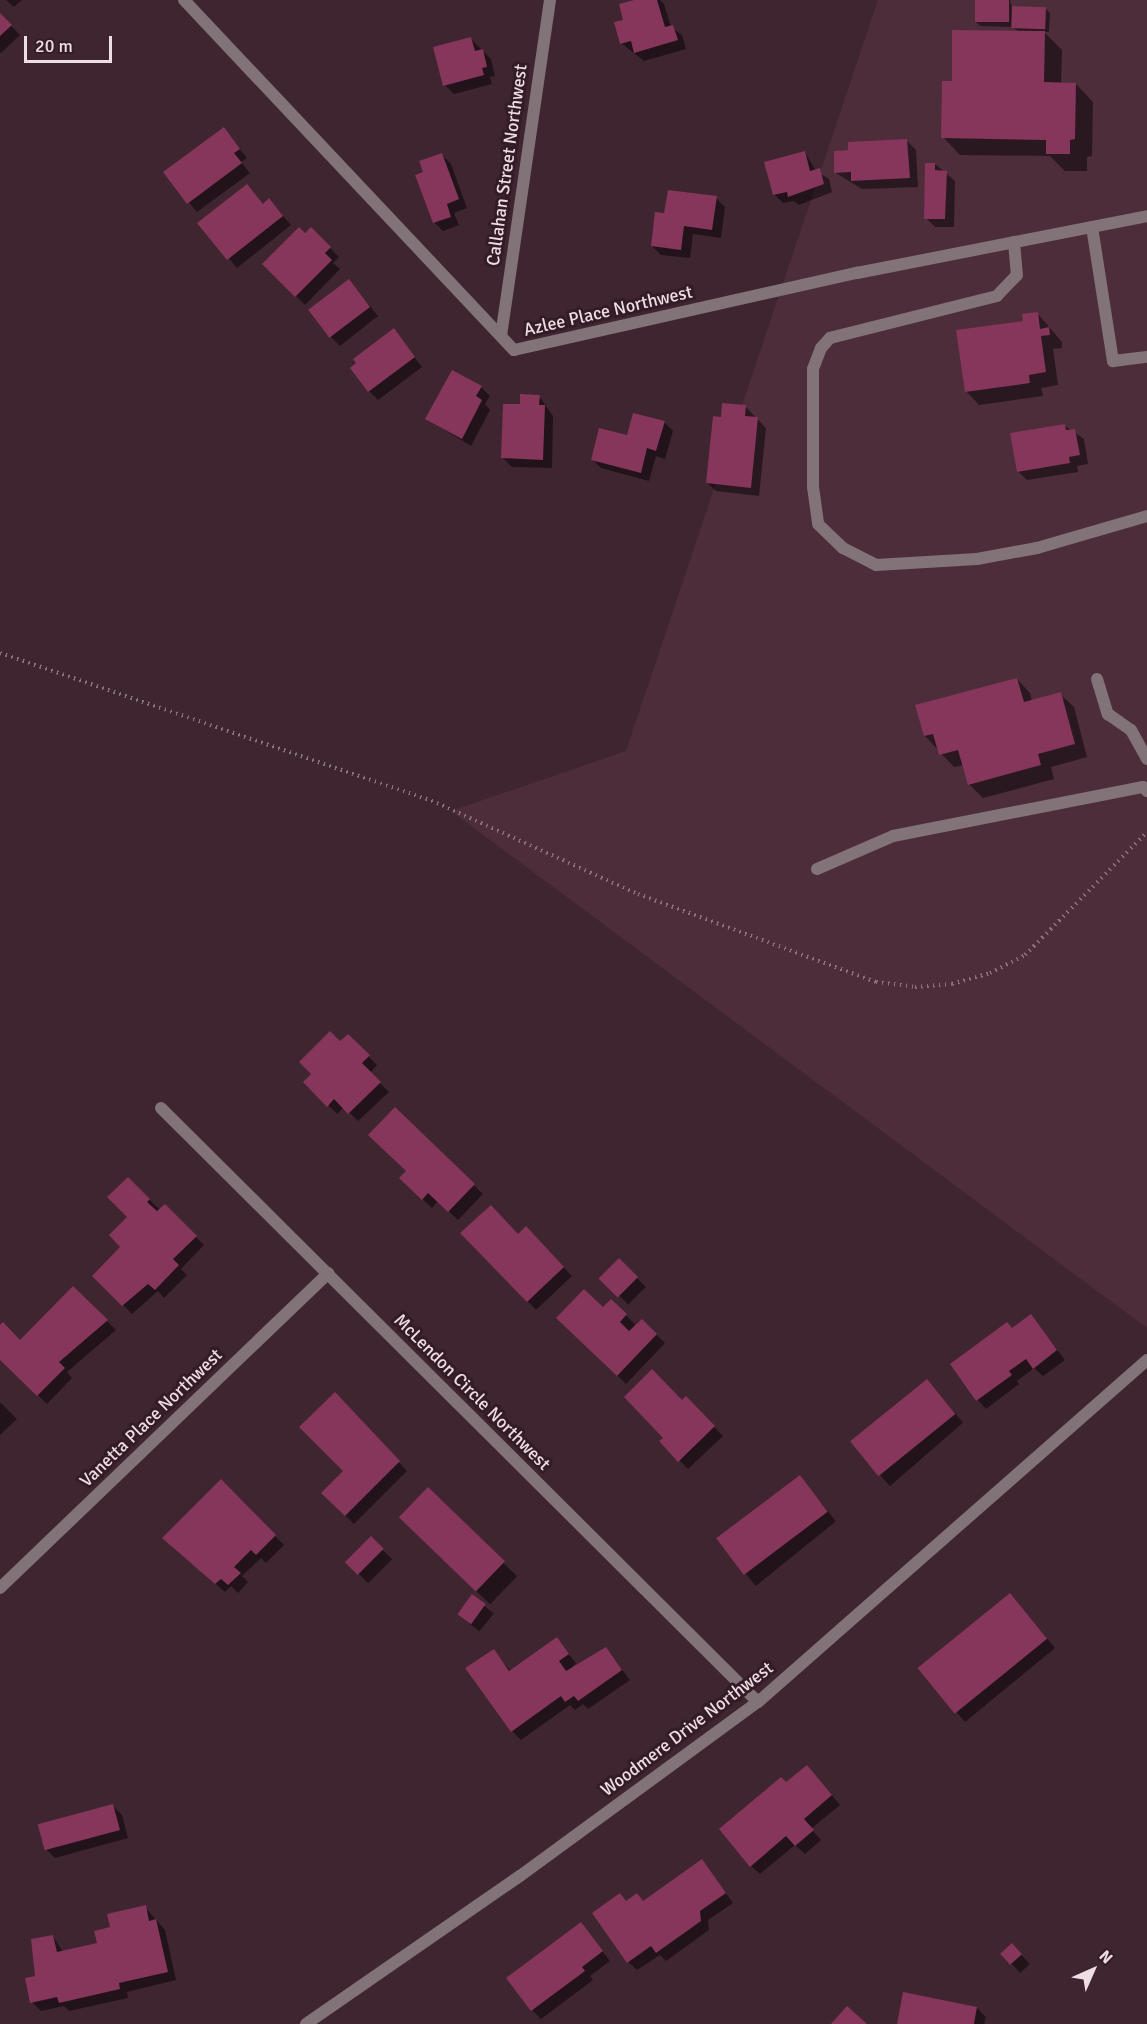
<!DOCTYPE html>
<html>
<head>
<meta charset="utf-8">
<style>
  body { margin:0 }
  #map { position:relative; width:1147px; height:2024px; overflow:hidden; background:#3f2530; font-family:Signika,sans-serif }
  div>[style] { position:absolute }
  .built>* { inset:0; background:#4d2d3a }
  .shadow>* { inset:0; background:#0007; transform-origin:0 0 }
  .building>* { inset:0; background:#86355b; transform-origin:0 0 }
  .path>* { height:4px; margin-top:-2px; transform-origin:0; background:repeating-linear-gradient(90deg,#89737c 0 1.5px,transparent 0 6px) }
  .lane>* { height:12px; margin:-6px; padding:0 6px; transform-origin:6px; border-radius:6px; background:#817378 }
  .street>* { height:12px; margin:-6px; padding:0 6px; transform-origin:6px; border-radius:6px; background:#817378 }
  span { translate:-50% -50%; white-space:nowrap; text-align:center; line-height:1.15; -webkit-text-stroke:6px #341c26; paint-order:stroke }
  .street-label { font-size:18px; color:#eedde3 }
  .north { position:absolute; left:1063px; top:1940px; width:60px; height:60px; -webkit-text-stroke:4px #341c26; paint-order:stroke; rotate:45deg; font-size:16px; font-weight:700; line-height:24px; text-align:center; color:#eedde3 }
  .north::after { content:''; display:block; margin:auto; width:21px; height:27px; background:#eedde3; clip-path:polygon(50% 0,100% 100%,50% 72%,0 100%) }
  .scale { position:absolute; left:24px; top:36px; width:88px; height:27px; box-sizing:border-box; border:3px solid #eedde3; border-top:0; padding-left:8px; font-size:18px; line-height:21px; white-space:nowrap; color:#eedde3; -webkit-text-stroke:4px #341c26; paint-order:stroke }
</style>
</head>
<body>
<div id="map">
  <div class="built">
    <i style="clip-path:polygon(878px 0,1147px 0,1147px 1328px,451px 811px,626px 751px)"></i>
  </div>
  <div class="shadow">
    <i style="clip-path:polygon(6px 0,22px 0,14px 7px)"></i>
    <i style="clip-path:polygon(639px 0,660px 0,664px 4px,671px 27px,682px 35px,686px 49px,644px 61px,621px 43px,625px 21px)"></i>
    <i style="clip-path:polygon(977px 0,1010px 0,1012px 8px,1046px 9px,1050px 13px,1049px 32px,1044px 32px,1062px 50px,1061px 84px,1076px 84px,1093px 102px,1092px 156px,1087px 157px,1087px 171px,1065px 171px,1050px 156px,960px 155px,943px 137px,953px 83px,1019px 32px,1013px 27px,980px 26px,976px 22px)"></i>
    <i style="clip-path:polygon(0 14px,20px 35px,1px 53px,0 52px)"></i>
    <i style="clip-path:polygon(471px 39px,491px 59px,495px 76px,490px 77px,492px 84px,454px 94px,445px 85px)"></i>
    <i style="clip-path:polygon(223px 129px,247px 158px,241px 162px,250px 173px,197px 212px,165px 173px)"></i>
    <i style="clip-path:polygon(907px 141px,916px 150px,918px 187px,862px 189px,836px 173px)"></i>
    <i style="clip-path:polygon(805px 152px,816px 171px,829px 179px,832px 192px,799px 205px,794px 201px,783px 203px,774px 194px)"></i>
    <i style="clip-path:polygon(442px 155px,451px 164px,467px 208px,454px 213px,459px 225px,443px 231px,434px 222px,425px 173px)"></i>
    <i style="clip-path:polygon(935px 164px,955px 181px,954px 227px,935px 227px,926px 218px)"></i>
    <i style="clip-path:polygon(247px 186px,264px 205px,269px 200px,291px 225px,237px 268px,199px 223px)"></i>
    <i style="clip-path:polygon(716px 198px,725px 207px,721px 238px,693px 234px,690px 258px,661px 255px,652px 246px,666px 215px)"></i>
    <i style="clip-path:polygon(311px 229px,339px 257px,333px 263px,340px 269px,305px 305px,264px 264px)"></i>
    <i style="clip-path:polygon(357px 290px,378px 316px,340px 346px,331px 337px)"></i>
    <i style="clip-path:polygon(1037px 313px,1062px 342px,1062px 348px,1053px 349px,1058px 385px,1041px 388px,1043px 396px,979px 405px,966px 391px,1025px 322px)"></i>
    <i style="clip-path:polygon(393px 330px,422px 367px,378px 400px,369px 391px,358px 364px)"></i>
    <i style="clip-path:polygon(481px 387px,490px 396px,485px 404px,490px 410px,471px 446px,427px 419px)"></i>
    <i style="clip-path:polygon(539px 396px,553px 416px,552px 468px,512px 467px,503px 458px,521px 406px)"></i>
    <i style="clip-path:polygon(745px 406px,766px 428px,759px 496px,716px 491px,707px 483px,722px 418px)"></i>
    <i style="clip-path:polygon(664px 422px,673px 431px,665px 459px,656px 456px,649px 481px,601px 468px,592px 459px,628px 437px)"></i>
    <i style="clip-path:polygon(1065px 426px,1084px 439px,1088px 464px,1077px 466px,1078px 472px,1027px 480px,1018px 471px)"></i>
    <i style="clip-path:polygon(1017px 679px,1030px 693px,1032px 701px,1060px 694px,1074px 707px,1087px 757px,1051px 767px,1054px 779px,983px 798px,969px 784px,964px 765px,954px 767px,925px 736px)"></i>
    <i style="clip-path:polygon(348px 1036px,377px 1065px,370px 1073px,389px 1092px,358px 1121px,344px 1107px,337px 1114px,305px 1082px)"></i>
    <i style="clip-path:polygon(395px 1109px,483px 1194px,458px 1220px,438px 1201px,432px 1208px,410px 1187px)"></i>
    <i style="clip-path:polygon(128px 1179px,160px 1210px,165px 1206px,204px 1245px,181px 1269px,187px 1275px,164px 1298px,158px 1291px,132px 1314px,94px 1276px,122px 1246px,129px 1217px)"></i>
    <i style="clip-path:polygon(526px 1228px,572px 1276px,536px 1310px,463px 1233px,518px 1236px)"></i>
    <i style="left:619px;top:1260px;width:38px;height:25px;rotate:45deg"></i>
    <i style="clip-path:polygon(73px 1288px,116px 1330px,67px 1372px,72px 1378px,47px 1404px,0 1358px,0 1327px,20px 1342px)"></i>
    <i style="clip-path:polygon(611px 1301px,635px 1324px,632px 1331px,642px 1321px,665px 1343px,626px 1384px,558px 1318px,603px 1309px)"></i>
    <i style="clip-path:polygon(1031px 1316px,1065px 1360px,1043px 1376px,1034px 1368px,1017px 1381px,1019px 1384px,986px 1409px,978px 1400px,1013px 1329px)"></i>
    <i style="left:927px;top:1381px;width:55px;height:97px;rotate:49deg"></i>
    <i style="clip-path:polygon(686px 1398px,723px 1436px,688px 1469px,661px 1441px)"></i>
    <i style="clip-path:polygon(0 1402px,17px 1419px,0 1435px)"></i>
    <i style="clip-path:polygon(344px 1403px,407px 1471px,354px 1524px,323px 1493px,345px 1471px)"></i>
    <i style="left:800px;top:1477px;width:57px;height:103px;rotate:51deg"></i>
    <i style="clip-path:polygon(221px 1482px,284px 1545px,266px 1563px,261px 1558px,242px 1576px,248px 1582px,238px 1593px,231px 1586px,225px 1592px,173px 1547px)"></i>
    <i style="left:428px;top:1490px;width:124px;height:39px;rotate:44deg"></i>
    <i style="left:371px;top:1538px;width:30px;height:34px;rotate:45deg"></i>
    <i style="left:472px;top:1596px;width:28px;height:23px;rotate:39deg"></i>
    <i style="clip-path:polygon(1018px 1604px,1055px 1648px,965px 1722px,920px 1669px)"></i>
    <i style="clip-path:polygon(556px 1639px,576px 1663px,568px 1673px,606px 1649px,630px 1680px,588px 1709px,583px 1704px,575px 1710px,570px 1705px,521px 1740px,512px 1731px,493px 1651px,511px 1671px)"></i>
    <i style="clip-path:polygon(816px 1776px,840px 1805px,811px 1829px,821px 1840px,805px 1854px,795px 1845px,760px 1874px,751px 1866px,786px 1784px)"></i>
    <i style="clip-path:polygon(113px 1806px,122px 1815px,128px 1838px,55px 1858px,46px 1849px,40px 1826px)"></i>
    <i style="clip-path:polygon(702px 1861px,733px 1903px,708px 1920px,709px 1930px,666px 1961px,660px 1955px,637px 1970px,628px 1962px,627px 1902px,637px 1895px,644px 1902px)"></i>
    <i style="clip-path:polygon(145px 1907px,165px 1930px,176px 1980px,127px 1992px,128px 1998px,69px 2011px,64px 2006px,41px 2011px,32px 2002px,53px 1936px,63px 1952px,99px 1944px,112px 1928px)"></i>
    <i style="clip-path:polygon(581px 1924px,610px 1961px,590px 1976px,593px 1980px,541px 2019px,532px 2010px)"></i>
    <i style="left:1012px;top:1945px;width:26px;height:13px;rotate:47deg"></i>
    <i style="clip-path:polygon(977px 2008px,986px 2017px,984px 2024px,899px 2024px)"></i>
  </div>
  <div class="building">
    <i style="clip-path:polygon(634px 0,657px 0,665px 27px,673px 25px,678px 40px,634px 53px,631px 41px,620px 44px,614px 22px,623px 20px,619px 4px)"></i>
    <i style="left:975px;top:0;width:34px;height:22px"></i>
    <i style="left:1012px;top:6px;width:34px;height:22px;rotate:2deg"></i>
    <i style="clip-path:polygon(0 13px,12px 25px,0 36px)"></i>
    <i style="clip-path:polygon(952px 30px,1045px 31px,1044px 82px,1076px 83px,1075px 139px,1070px 140px,1070px 154px,1046px 154px,1046px 140px,941px 138px,942px 81px,952px 81px)"></i>
    <i style="clip-path:polygon(471px 37px,475px 51px,483px 49px,487px 67px,482px 68px,484px 75px,443px 86px,433px 47px)"></i>
    <i style="clip-path:polygon(224px 127px,240px 149px,234px 153px,242px 163px,187px 204px,163px 172px)"></i>
    <i style="clip-path:polygon(907px 139px,910px 178px,851px 181px,851px 172px,834px 173px,834px 151px,848px 150px,848px 142px)"></i>
    <i style="clip-path:polygon(805px 151px,810px 171px,820px 168px,824px 184px,788px 197px,787px 192px,773px 195px,764px 162px)"></i>
    <i style="clip-path:polygon(442px 153px,459px 199px,447px 204px,451px 217px,433px 223px,415px 175px,423px 172px,419px 161px)"></i>
    <i style="clip-path:polygon(925px 163px,935px 163px,935px 170px,947px 171px,945px 219px,924px 219px)"></i>
    <i style="clip-path:polygon(247px 184px,263px 204px,269px 198px,283px 216px,227px 260px,197px 223px)"></i>
    <i style="clip-path:polygon(668px 190px,717px 196px,712px 230px,684px 226px,681px 250px,651px 246px,655px 212px,664px 213px)"></i>
    <i style="clip-path:polygon(299px 227px,305px 233px,311px 227px,331px 247px,325px 253px,332px 260px,295px 297px,262px 264px)"></i>
    <i style="left:349px;top:279px;width:35px;height:51px;rotate:53deg"></i>
    <i style="clip-path:polygon(1038px 312px,1040px 329px,1049px 327px,1050px 335px,1041px 336px,1046px 372px,1029px 375px,1030px 383px,965px 392px,956px 330px,1023px 321px,1022px 314px)"></i>
    <i style="clip-path:polygon(394px 328px,415px 357px,368px 392px,350px 368px,356px 363px,353px 359px)"></i>
    <i style="clip-path:polygon(452px 370px,482px 386px,476px 396px,482px 400px,462px 439px,425px 419px)"></i>
    <i style="clip-path:polygon(520px 394px,540px 395px,539px 405px,545px 405px,543px 460px,501px 458px,503px 404px,520px 404px)"></i>
    <i style="clip-path:polygon(722px 403px,746px 405px,745px 416px,758px 417px,751px 488px,706px 483px,713px 416px,721px 417px)"></i>
    <i style="clip-path:polygon(633px 413px,665px 421px,656px 451px,647px 448px,641px 473px,591px 460px,599px 428px,627px 435px)"></i>
    <i style="clip-path:polygon(1065px 424px,1066px 430px,1075px 429px,1080px 455px,1069px 457px,1070px 463px,1017px 472px,1010px 433px)"></i>
    <i style="clip-path:polygon(1017px 678px,1024px 702px,1061px 692px,1075px 744px,1038px 754px,1041px 765px,968px 785px,958px 750px,939px 755px,933px 734px,924px 736px,915px 705px)"></i>
    <i style="clip-path:polygon(330px 1031px,340px 1041px,348px 1034px,370px 1055px,362px 1063px,381px 1082px,348px 1114px,334px 1099px,327px 1107px,303px 1082px,311px 1074px,299px 1062px)"></i>
    <i style="clip-path:polygon(395px 1107px,475px 1184px,448px 1212px,428px 1193px,422px 1200px,399px 1178px,406px 1171px,368px 1135px)"></i>
    <i style="clip-path:polygon(128px 1177px,150px 1199px,147px 1202px,157px 1211px,165px 1204px,197px 1236px,173px 1259px,179px 1265px,155px 1290px,148px 1284px,122px 1306px,92px 1276px,120px 1247px,109px 1235px,127px 1217px,107px 1197px)"></i>
    <i style="clip-path:polygon(491px 1205px,518px 1234px,526px 1226px,564px 1267px,527px 1302px,460px 1233px)"></i>
    <i style="left:619px;top:1258px;width:27px;height:29px;rotate:45deg"></i>
    <i style="clip-path:polygon(73px 1286px,108px 1320px,59px 1362px,65px 1368px,37px 1396px,0 1360px,0 1325px,3px 1322px,20px 1340px)"></i>
    <i style="clip-path:polygon(584px 1289px,603px 1307px,611px 1299px,627px 1314px,620px 1322px,629px 1331px,642px 1319px,657px 1334px,617px 1376px,556px 1318px)"></i>
    <i style="clip-path:polygon(1031px 1314px,1057px 1350px,1033px 1369px,1026px 1359px,1009px 1371px,1012px 1375px,976px 1401px,950px 1364px,1007px 1322px,1012px 1328px)"></i>
    <i style="clip-path:polygon(652px 1369px,682px 1400px,686px 1396px,715px 1426px,678px 1462px,659px 1441px,663px 1438px,624px 1397px)"></i>
    <i style="left:927px;top:1379px;width:45px;height:99px;rotate:51deg"></i>
    <i style="clip-path:polygon(335px 1392px,400px 1461px,345px 1516px,321px 1493px,343px 1471px,299px 1427px)"></i>
    <i style="left:800px;top:1475px;width:46px;height:105px;rotate:53deg"></i>
    <i style="clip-path:polygon(221px 1479px,276px 1535px,256px 1555px,251px 1550px,234px 1567px,241px 1573px,228px 1585px,221px 1579px,215px 1584px,162px 1538px)"></i>
    <i style="left:428px;top:1487px;width:107px;height:42px;rotate:44deg"></i>
    <i style="left:371px;top:1536px;width:18px;height:37px;rotate:45deg"></i>
    <i style="left:1010px;top:1593px;width:59px;height:119px;rotate:51deg"></i>
    <i style="left:472px;top:1594px;width:17px;height:25px;rotate:36deg"></i>
    <i style="clip-path:polygon(557px 1637px,569px 1654px,559px 1661px,566px 1671px,606px 1647px,622px 1670px,578px 1701px,574px 1696px,565px 1702px,561px 1696px,511px 1732px,465px 1668px,494px 1649px,509px 1671px)"></i>
    <i style="clip-path:polygon(807px 1765px,832px 1795px,804px 1819px,814px 1830px,795px 1846px,786px 1836px,750px 1867px,719px 1829px,781px 1777px,786px 1782px)"></i>
    <i style="left:113px;top:1804px;width:27px;height:78px;rotate:75deg"></i>
    <i style="clip-path:polygon(702px 1859px,726px 1893px,700px 1911px,701px 1921px,656px 1953px,651px 1946px,627px 1963px,592px 1913px,620px 1893px,626px 1901px,637px 1893px,643px 1901px)"></i>
    <i style="clip-path:polygon(146px 1905px,149px 1921px,156px 1919px,168px 1972px,119px 1983px,120px 1989px,59px 2003px,57px 1997px,30px 2003px,25px 1978px,35px 1976px,31px 1939px,53px 1935px,57px 1952px,97px 1943px,94px 1931px,110px 1927px,107px 1914px)"></i>
    <i style="clip-path:polygon(581px 1922px,603px 1951px,582px 1967px,585px 1971px,531px 2011px,506px 1978px)"></i>
    <i style="left:1012px;top:1943px;width:15px;height:16px;rotate:48deg"></i>
    <i style="clip-path:polygon(903px 1992px,977px 2007px,974px 2024px,897px 2024px)"></i>
    <i style="clip-path:polygon(847px 2006px,867px 2024px,831px 2024px)"></i>
  </div>
  <div class="path">
    <i style="left:0;top:653px;width:462px;rotate:18.9deg"></i>
    <i style="left:437px;top:803px;width:221px;rotate:24.4deg"></i>
    <i style="left:638px;top:894px;width:254px;rotate:20.3deg"></i>
    <i style="left:876px;top:982px;width:39px;rotate:7deg"></i>
    <i style="left:915px;top:987px;width:37px;rotate:-5deg"></i>
    <i style="left:952px;top:984px;width:40px;rotate:-16deg"></i>
    <i style="left:990px;top:973px;width:39px;rotate:-27deg"></i>
    <i style="left:1025px;top:955px;width:173px;rotate:-45.2deg"></i>
  </div>
  <div class="lane">
    <i style="left:1092px;top:227px;width:136px;rotate:81.1deg"></i>
    <i style="left:1113px;top:361px;width:34px;rotate:-7deg"></i>
    <i style="left:1014px;top:242px;width:33px;rotate:85deg"></i>
    <i style="left:1017px;top:275px;width:29px;rotate:134deg"></i>
    <i style="left:997px;top:296px;width:172px;rotate:165.9deg"></i>
    <i style="left:830px;top:338px;width:13px;rotate:132deg"></i>
    <i style="left:821px;top:348px;width:22px;rotate:111deg"></i>
    <i style="left:813px;top:369px;width:118px;rotate:90deg"></i>
    <i style="left:813px;top:487px;width:37px;rotate:82deg"></i>
    <i style="left:818px;top:524px;width:35px;rotate:44deg"></i>
    <i style="left:843px;top:548px;width:37px;rotate:27deg"></i>
    <i style="left:876px;top:565px;width:101px;rotate:-3.4deg"></i>
    <i style="left:977px;top:559px;width:61px;rotate:-10.4deg"></i>
    <i style="left:1037px;top:548px;width:115px;rotate:-16.2deg"></i>
    <i style="left:1097px;top:679px;width:37px;rotate:73deg"></i>
    <i style="left:1108px;top:714px;width:28px;rotate:35deg"></i>
    <i style="left:1131px;top:730px;width:33px;rotate:61deg"></i>
    <i style="left:817px;top:869px;width:83px;rotate:-23.5deg"></i>
    <i style="left:893px;top:836px;width:255px;rotate:-11.1deg"></i>
    <i style="left:1143px;top:787px;width:6px;rotate:45deg"></i>
  </div>
  <div class="street">
    <i style="left:184px;top:0;width:481px;rotate:46.7deg"></i>
    <i style="left:514px;top:350px;width:352px;rotate:-12.7deg"></i>
    <i style="left:857px;top:273px;width:296px;rotate:-11.1deg"></i>
    <i style="left:501px;top:336px;width:340px;rotate:-81.7deg"></i>
    <i style="left:161px;top:1108px;width:842px;rotate:44.86deg"></i>
    <i style="left:0;top:1588px;width:455px;rotate:-43.8deg"></i>
    <i style="left:306px;top:2024px;width:260px;rotate:-34.7deg"></i>
    <i style="left:520px;top:1876px;width:295px;rotate:-36.2deg"></i>
    <i style="left:758px;top:1702px;width:518px;rotate:-41.32deg"></i>
  </div>
  <div class="street-label">
    <span style="left:507px;top:165px;rotate:-82deg">Callahan Street Northwest</span>
    <span style="left:608px;top:311px;rotate:-13deg">Azlee Place Northwest</span>
    <span style="left:472px;top:1392px;rotate:45deg">McLendon Circle Northwest</span>
    <span style="left:151px;top:1418px;rotate:-44deg">Vanetta Place Northwest</span>
    <span style="left:687px;top:1729px;rotate:-37deg">Woodmere Drive Northwest</span>
  </div>
  <div class="north">N</div>
  <div class="scale">20 m</div>
</div>
</body>
</html>
